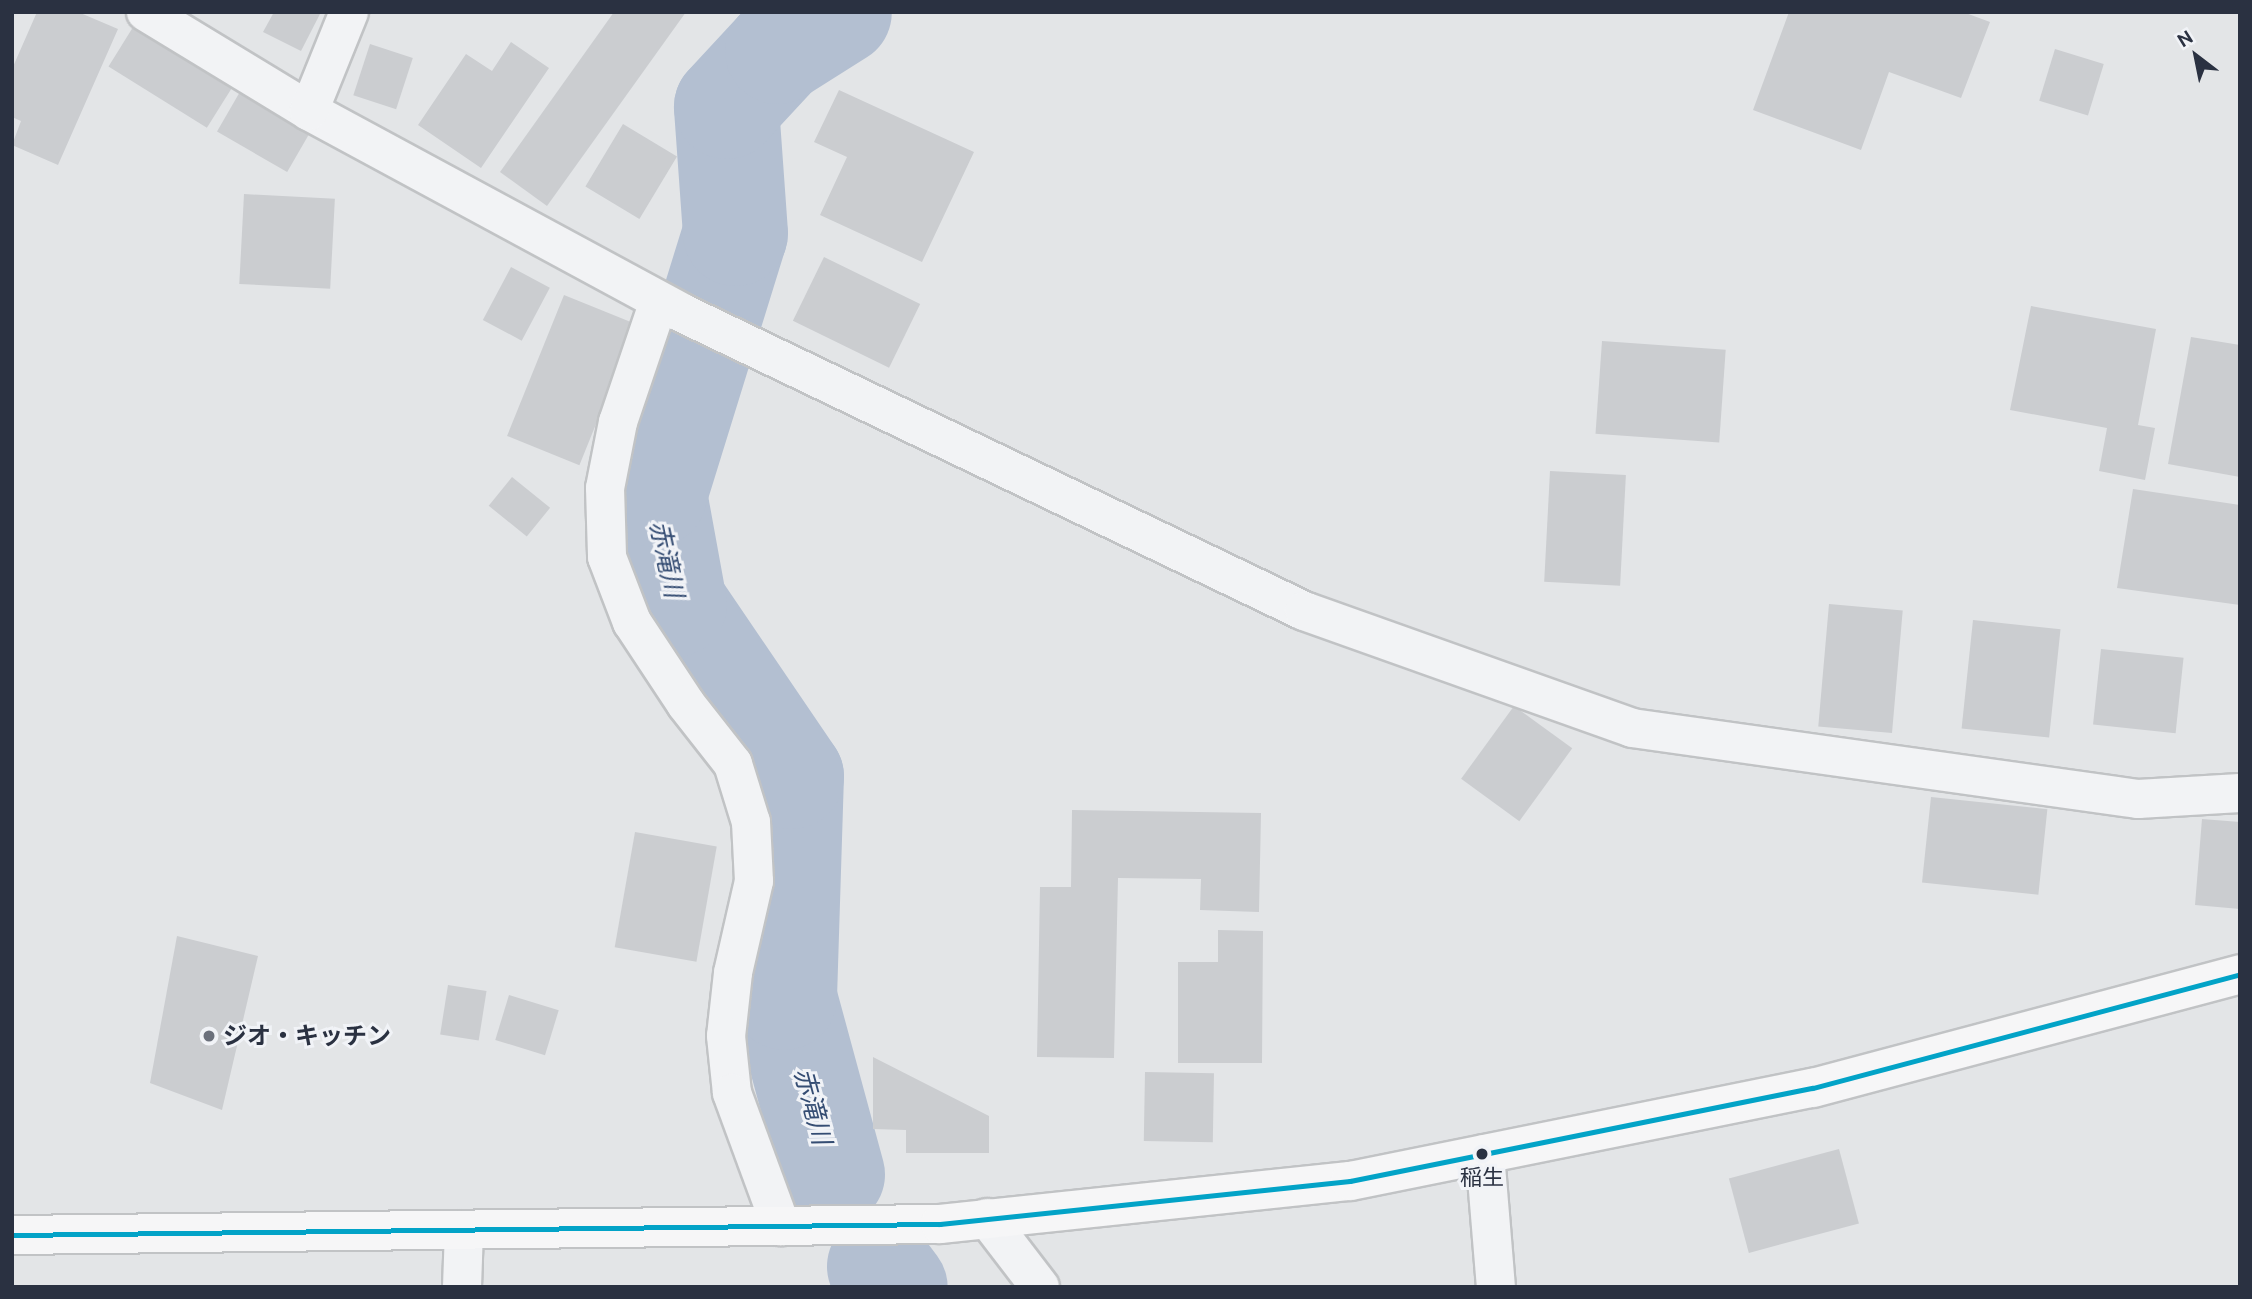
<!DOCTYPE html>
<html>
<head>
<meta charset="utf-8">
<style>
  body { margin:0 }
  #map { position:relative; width:2252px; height:1299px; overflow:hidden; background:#e3e5e7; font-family:Ubuntu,"Noto Sans JP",sans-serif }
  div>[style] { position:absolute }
  .river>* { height:105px; margin:-52.5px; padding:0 52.5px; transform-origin:52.5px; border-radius:52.5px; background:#b3bfd1 }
  .building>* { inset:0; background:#cbcdd0; transform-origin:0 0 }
  .roads { filter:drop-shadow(2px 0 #c1c3c5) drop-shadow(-2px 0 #c1c3c5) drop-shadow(0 2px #c1c3c5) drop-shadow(0 -2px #c1c3c5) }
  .minor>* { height:38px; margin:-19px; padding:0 19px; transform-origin:19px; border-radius:19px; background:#f2f3f5 }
  .major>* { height:38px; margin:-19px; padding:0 19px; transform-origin:19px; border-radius:19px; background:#f6f6f7 }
  .bus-1>* { height:5px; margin:-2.5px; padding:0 2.5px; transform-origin:2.5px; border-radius:2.5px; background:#02a3c7 }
  .dots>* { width:19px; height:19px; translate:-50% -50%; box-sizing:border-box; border:4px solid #f1f3f7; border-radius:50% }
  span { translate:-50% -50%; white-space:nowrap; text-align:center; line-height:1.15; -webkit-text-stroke:6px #f1f3f7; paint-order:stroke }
  .bus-label { font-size:22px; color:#2a3141 }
  .poi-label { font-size:24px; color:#2a3141; font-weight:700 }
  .left { translate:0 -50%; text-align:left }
  .water-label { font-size:26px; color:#354d73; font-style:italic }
  .frame { position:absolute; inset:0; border:14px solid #2a3141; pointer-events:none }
  .north { position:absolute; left:2161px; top:21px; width:70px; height:70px; -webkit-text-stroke:5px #f1f3f7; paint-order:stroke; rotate:328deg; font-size:19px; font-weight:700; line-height:28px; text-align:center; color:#2a3141 }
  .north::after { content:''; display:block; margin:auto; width:24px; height:32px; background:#2a3141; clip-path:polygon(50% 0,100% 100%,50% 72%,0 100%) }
</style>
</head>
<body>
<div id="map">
  <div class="river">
    <i style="left:832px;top:1174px;width:183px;rotate:-105.2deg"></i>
    <i style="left:784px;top:997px;width:221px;rotate:-88.2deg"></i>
    <i style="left:791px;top:776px;width:208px;rotate:-124.2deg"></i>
    <i style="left:674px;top:604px;width:112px;rotate:-100.3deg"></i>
    <i style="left:654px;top:494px;width:273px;rotate:-72.8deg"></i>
    <i style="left:735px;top:233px;width:127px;rotate:-94.1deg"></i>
    <i style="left:726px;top:106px;width:75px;rotate:-47.2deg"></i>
    <i style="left:777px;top:51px;width:73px;rotate:-32.2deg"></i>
    <i style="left:879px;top:1266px;width:26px;rotate:53deg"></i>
  </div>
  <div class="building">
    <i style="clip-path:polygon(37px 12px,78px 12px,118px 29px,58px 165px,12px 145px,21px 121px,12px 117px,12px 69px)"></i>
    <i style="clip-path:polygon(274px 12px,321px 12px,301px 51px,263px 32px)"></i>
    <i style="clip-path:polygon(614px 12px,686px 12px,547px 206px,500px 172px)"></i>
    <i style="clip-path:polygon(1789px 12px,1963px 12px,1990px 22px,1961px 98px,1889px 72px,1861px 150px,1753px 110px)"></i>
    <i style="left:135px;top:24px;width:116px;height:50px;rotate:32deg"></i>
    <i style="clip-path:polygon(511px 42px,549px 68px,481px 168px,418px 125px,466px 54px,492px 71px)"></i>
    <i style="left:370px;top:44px;width:45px;height:54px;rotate:18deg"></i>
    <i style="left:2055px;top:49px;width:51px;height:54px;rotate:17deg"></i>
    <i style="left:241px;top:90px;width:81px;height:48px;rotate:30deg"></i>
    <i style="clip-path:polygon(839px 90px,974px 152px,922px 262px,820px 215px,847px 157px,814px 142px)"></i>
    <i style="left:623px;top:124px;width:63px;height:73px;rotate:31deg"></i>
    <i style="left:244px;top:194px;width:91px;height:90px;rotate:3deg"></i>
    <i style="left:824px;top:257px;width:107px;height:71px;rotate:26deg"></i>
    <i style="left:511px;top:267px;width:44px;height:60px;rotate:28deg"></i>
    <i style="left:564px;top:295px;width:78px;height:152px;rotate:22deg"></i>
    <i style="clip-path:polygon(2031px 306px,2156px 329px,2138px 425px,2155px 428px,2145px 480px,2099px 471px,2107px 428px,2010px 410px)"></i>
    <i style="clip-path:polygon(2191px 337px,2240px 345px,2240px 477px,2168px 464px)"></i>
    <i style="left:1602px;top:341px;width:124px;height:93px;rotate:4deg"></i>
    <i style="left:1550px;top:471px;width:76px;height:111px;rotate:3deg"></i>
    <i style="left:512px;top:477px;width:49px;height:37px;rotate:39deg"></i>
    <i style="clip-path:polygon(2133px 489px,2240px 505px,2240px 605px,2117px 588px)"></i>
    <i style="left:1829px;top:604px;width:74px;height:123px;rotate:5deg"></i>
    <i style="left:1973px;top:620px;width:88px;height:109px;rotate:6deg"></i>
    <i style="left:2101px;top:649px;width:83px;height:76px;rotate:6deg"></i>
    <i style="left:1514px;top:706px;width:72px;height:90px;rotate:36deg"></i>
    <i style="left:1931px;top:797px;width:117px;height:86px;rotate:6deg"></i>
    <i style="clip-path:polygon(1072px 810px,1261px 813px,1259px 912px,1200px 910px,1201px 879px,1118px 878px,1114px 1058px,1037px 1057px,1040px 887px,1071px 887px)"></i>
    <i style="clip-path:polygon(2202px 819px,2240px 822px,2240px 909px,2195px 905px)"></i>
    <i style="left:635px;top:832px;width:83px;height:117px;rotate:10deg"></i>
    <i style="clip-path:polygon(1218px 930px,1263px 931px,1262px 1063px,1178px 1063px,1178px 962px,1218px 962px)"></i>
    <i style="clip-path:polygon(177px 936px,258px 956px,222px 1110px,150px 1083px)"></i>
    <i style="left:448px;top:985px;width:39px;height:50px;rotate:9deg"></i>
    <i style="left:509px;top:995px;width:52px;height:47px;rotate:17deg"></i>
    <i style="clip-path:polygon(873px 1057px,989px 1116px,989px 1153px,906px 1153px,906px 1130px,873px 1129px)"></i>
    <i style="left:1145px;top:1072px;width:69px;height:69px;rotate:1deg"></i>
    <i style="left:1839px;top:1149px;width:77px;height:114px;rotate:75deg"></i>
  </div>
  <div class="roads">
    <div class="minor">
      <i style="left:146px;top:12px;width:191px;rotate:31.3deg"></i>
      <i style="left:309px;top:111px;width:422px;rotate:28.4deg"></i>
      <i style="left:680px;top:312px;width:692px;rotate:25.6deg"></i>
      <i style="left:1304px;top:611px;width:348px;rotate:19.6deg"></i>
      <i style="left:1632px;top:728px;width:511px;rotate:7.99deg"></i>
      <i style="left:2138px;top:799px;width:102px;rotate:-3.4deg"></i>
      <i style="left:309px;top:111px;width:107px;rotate:-68deg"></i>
      <i style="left:659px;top:301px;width:128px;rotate:108.7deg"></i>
      <i style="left:618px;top:422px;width:67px;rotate:101.1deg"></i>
      <i style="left:605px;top:488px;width:69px;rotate:88.3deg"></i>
      <i style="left:607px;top:557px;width:70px;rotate:69deg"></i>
      <i style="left:632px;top:622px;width:98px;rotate:56.6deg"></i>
      <i style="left:686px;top:704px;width:76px;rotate:51.9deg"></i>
      <i style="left:733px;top:764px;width:61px;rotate:72.8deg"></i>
      <i style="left:751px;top:822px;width:59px;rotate:87.1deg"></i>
      <i style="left:754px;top:881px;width:94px;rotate:102.9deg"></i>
      <i style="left:733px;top:973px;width:63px;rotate:96.3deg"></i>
      <i style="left:726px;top:1036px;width:57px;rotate:84deg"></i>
      <i style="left:732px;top:1093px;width:142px;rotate:69.8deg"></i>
      <i style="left:1485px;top:1154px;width:133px;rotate:85.3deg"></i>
      <i style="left:987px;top:1218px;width:87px;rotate:52.5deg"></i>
      <i style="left:462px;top:1287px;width:57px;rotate:-88deg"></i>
    </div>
    <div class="major">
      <i style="left:12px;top:1235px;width:928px;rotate:-0.68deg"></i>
      <i style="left:940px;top:1224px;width:412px;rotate:-6deg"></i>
      <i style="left:1350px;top:1181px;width:472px;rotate:-11.4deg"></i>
      <i style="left:1813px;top:1088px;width:442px;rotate:-14.9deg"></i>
    </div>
  </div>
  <div class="bus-1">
    <i style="left:12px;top:1235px;width:928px;rotate:-0.68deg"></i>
    <i style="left:940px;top:1224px;width:412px;rotate:-6deg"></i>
    <i style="left:1350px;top:1181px;width:472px;rotate:-11.4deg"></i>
    <i style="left:1813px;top:1088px;width:442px;rotate:-14.9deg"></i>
  </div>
  <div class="dots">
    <i style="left:209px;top:1036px;background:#6b707b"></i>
    <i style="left:1482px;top:1154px;background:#2a3141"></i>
  </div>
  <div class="bus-label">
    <span style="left:1482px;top:1177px">稲生</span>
  </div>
  <div class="poi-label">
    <span class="left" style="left:223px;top:1036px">ジオ・キッチン</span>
  </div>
  <div class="water-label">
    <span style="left:667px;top:559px;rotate:78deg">赤滝川</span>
    <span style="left:813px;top:1106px;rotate:75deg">赤滝川</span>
  </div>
  <div class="frame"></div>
  <div class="north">N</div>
</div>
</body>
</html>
